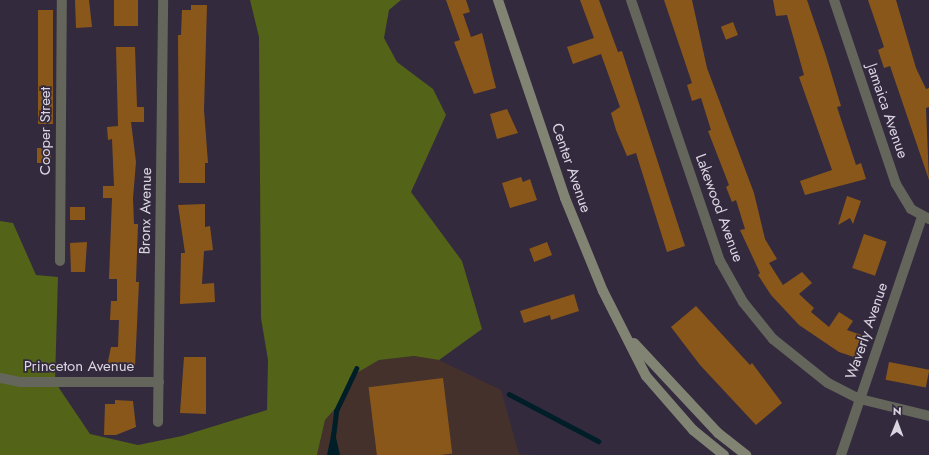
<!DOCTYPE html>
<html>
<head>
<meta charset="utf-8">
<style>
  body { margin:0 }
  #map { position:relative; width:929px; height:455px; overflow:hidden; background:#332a3e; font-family:Jost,sans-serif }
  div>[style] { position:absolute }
  .commercial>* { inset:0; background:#44312c }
  .forest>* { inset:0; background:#536318 }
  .water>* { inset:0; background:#001e27 }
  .stream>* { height:4.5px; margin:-2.25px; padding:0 2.25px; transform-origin:2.25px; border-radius:2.25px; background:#001e27 }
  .building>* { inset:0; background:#8a571a; transform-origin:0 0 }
  .street>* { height:10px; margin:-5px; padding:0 5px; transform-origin:5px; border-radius:5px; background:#64665b }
  .secondary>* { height:10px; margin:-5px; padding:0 5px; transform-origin:5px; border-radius:5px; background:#828473 }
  span { translate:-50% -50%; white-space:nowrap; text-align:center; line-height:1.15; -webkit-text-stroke:3.5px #332a3e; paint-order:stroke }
  .street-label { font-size:15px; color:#dbd5e2 }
  .north { position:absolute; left:877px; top:403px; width:40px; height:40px; -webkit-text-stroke:3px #332a3e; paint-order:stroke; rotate:1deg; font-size:11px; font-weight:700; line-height:16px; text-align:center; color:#dbd5e2 }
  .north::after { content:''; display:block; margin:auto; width:14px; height:18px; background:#dbd5e2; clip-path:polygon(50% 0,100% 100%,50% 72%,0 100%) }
</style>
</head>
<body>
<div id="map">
  <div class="commercial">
    <i style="clip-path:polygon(414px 356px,439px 360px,501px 390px,519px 454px,534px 455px,317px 455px,325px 420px,342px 401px,350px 377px,379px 360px)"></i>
  </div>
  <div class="forest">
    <i style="clip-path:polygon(250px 0,401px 0,389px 10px,384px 38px,397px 62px,433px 89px,446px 115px,411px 192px,462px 261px,482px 329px,439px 360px,414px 356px,379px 360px,350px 377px,342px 401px,325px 420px,317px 455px,0 455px,0 221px,13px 223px,36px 275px,58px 277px,55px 382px,90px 434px,138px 445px,182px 436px,267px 410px,268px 360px,261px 318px,259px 37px)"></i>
  </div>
  <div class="water">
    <i style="clip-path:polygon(332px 431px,335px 433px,340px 455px,327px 455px)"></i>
  </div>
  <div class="stream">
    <i style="left:509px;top:394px;width:101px;rotate:27.8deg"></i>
    <i style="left:333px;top:437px;width:26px;rotate:-83deg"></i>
    <i style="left:336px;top:411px;width:47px;rotate:-64.5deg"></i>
  </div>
  <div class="building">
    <i style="clip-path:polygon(75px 0,89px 0,92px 27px,76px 28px)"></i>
    <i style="left:114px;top:0;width:24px;height:26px"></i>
    <i style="clip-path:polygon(446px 0,466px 0,470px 12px,463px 14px,471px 37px,482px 33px,496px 88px,474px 94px,454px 42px,460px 40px)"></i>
    <i style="clip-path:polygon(580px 0,599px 0,618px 52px,622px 51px,685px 246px,667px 252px,636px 153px,627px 156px,616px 130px,611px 113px,620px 107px,601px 54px,573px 64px,567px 47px,594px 38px)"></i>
    <i style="clip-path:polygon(664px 0,692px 0,707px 68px,754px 193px,765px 239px,777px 259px,769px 263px,783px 285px,802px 272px,812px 283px,799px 294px,814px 308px,811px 312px,829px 327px,839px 312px,853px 321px,847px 330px,864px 336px,857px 358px,839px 352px,799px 325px,771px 295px,758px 275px,760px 273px,740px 230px,745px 229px,736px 200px,732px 202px,726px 187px,729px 185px,708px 131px,711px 130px,701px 98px,692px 101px,687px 85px,692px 83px)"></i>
    <i style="clip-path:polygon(773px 0,807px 0,826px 56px,841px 106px,837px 107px,856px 165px,861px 163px,866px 179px,805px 195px,800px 181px,832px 170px,799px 77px,804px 75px,787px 15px,776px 16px)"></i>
    <i style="clip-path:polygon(868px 0,896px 0,916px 68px,926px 89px,929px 88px,929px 107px,926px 108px,929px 180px,890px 66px,884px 68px,878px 50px,884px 47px)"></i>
    <i style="clip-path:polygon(191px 5px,207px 5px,204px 110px,208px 163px,205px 163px,205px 183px,179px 183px,178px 35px,181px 35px,182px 10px,191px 10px)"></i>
    <i style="left:38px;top:10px;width:15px;height:114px"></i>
    <i style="left:733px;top:22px;width:14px;height:13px;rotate:69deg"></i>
    <i style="clip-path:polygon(116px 47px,135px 47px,137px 107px,144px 107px,144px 122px,131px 122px,136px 162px,133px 198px,134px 224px,138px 224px,136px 282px,139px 282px,135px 367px,107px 366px,111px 347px,118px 347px,119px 320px,110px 320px,111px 301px,117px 301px,117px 279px,109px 279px,112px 198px,103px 198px,103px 186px,114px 186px,112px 139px,108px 140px,107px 127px,118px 126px)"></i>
    <i style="clip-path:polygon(507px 109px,518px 133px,497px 139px,490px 114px)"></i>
    <i style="left:37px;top:148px;width:14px;height:15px"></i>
    <i style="clip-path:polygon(521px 177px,523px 182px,530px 179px,537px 200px,510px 208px,502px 183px)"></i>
    <i style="clip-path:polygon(847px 196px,861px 201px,853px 224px,850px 218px,838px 225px)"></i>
    <i style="clip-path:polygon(205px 204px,205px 227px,210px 226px,213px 250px,204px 251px,202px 284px,214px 283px,215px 302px,180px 304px,181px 253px,185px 253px,178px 205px)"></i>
    <i style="left:70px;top:207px;width:15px;height:13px"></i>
    <i style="left:864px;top:234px;width:24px;height:36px;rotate:19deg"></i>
    <i style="clip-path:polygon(87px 242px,85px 272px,71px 272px,70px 243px)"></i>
    <i style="left:547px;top:242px;width:14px;height:19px;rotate:69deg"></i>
    <i style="clip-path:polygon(574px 294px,579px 311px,551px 320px,550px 315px,524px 323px,520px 311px)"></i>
    <i style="clip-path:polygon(696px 306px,750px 365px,752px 363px,782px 403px,756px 425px,700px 365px,671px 327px)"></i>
    <i style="clip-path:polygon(184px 357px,206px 357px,206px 414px,180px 413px)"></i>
    <i style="left:889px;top:362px;width:41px;height:18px;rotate:11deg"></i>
    <i style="left:443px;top:378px;width:76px;height:75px;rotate:83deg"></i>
    <i style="clip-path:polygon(115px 400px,133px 401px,136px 427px,116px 435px,104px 435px,105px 404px,115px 404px)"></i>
  </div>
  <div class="street">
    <i style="left:631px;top:0;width:276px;rotate:71.2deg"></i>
    <i style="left:720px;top:261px;width:47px;rotate:60.7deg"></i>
    <i style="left:743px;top:302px;width:48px;rotate:51deg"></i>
    <i style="left:773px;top:339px;width:70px;rotate:38.7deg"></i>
    <i style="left:828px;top:383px;width:36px;rotate:27deg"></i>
    <i style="left:860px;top:399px;width:71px;rotate:13.8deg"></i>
    <i style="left:834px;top:0;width:194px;rotate:71.4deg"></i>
    <i style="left:896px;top:184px;width:29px;rotate:59deg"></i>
    <i style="left:911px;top:209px;width:21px;rotate:29deg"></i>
    <i style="left:60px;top:261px;width:261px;rotate:-89.6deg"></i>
    <i style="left:0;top:378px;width:20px;rotate:11deg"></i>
    <i style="left:20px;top:382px;width:139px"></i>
    <i style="left:158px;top:422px;width:422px;rotate:-89.3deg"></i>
    <i style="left:841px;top:455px;width:251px;rotate:-71.2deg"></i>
  </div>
  <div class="secondary">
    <i style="left:498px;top:0;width:209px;rotate:71.3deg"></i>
    <i style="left:565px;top:198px;width:100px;rotate:67.8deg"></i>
    <i style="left:603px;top:291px;width:95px;rotate:63.2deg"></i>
    <i style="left:646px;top:376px;width:72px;rotate:49deg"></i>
    <i style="left:693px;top:430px;width:40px;rotate:39deg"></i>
    <i style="left:634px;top:343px;width:123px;rotate:47deg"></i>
    <i style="left:718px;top:433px;width:36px;rotate:38deg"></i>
  </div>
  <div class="street-label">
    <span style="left:887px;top:111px;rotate:71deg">Jamaica Avenue</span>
    <span style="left:46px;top:131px;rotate:-90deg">Cooper Street</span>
    <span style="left:571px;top:168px;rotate:71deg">Center Avenue</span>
    <span style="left:719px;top:208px;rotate:70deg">Lakewood Avenue</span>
    <span style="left:146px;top:211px;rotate:-89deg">Bronx Avenue</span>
    <span style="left:867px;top:331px;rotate:-71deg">Waverly Avenue</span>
    <span style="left:79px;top:367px">Princeton Avenue</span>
  </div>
  <div class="north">N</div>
</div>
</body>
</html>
